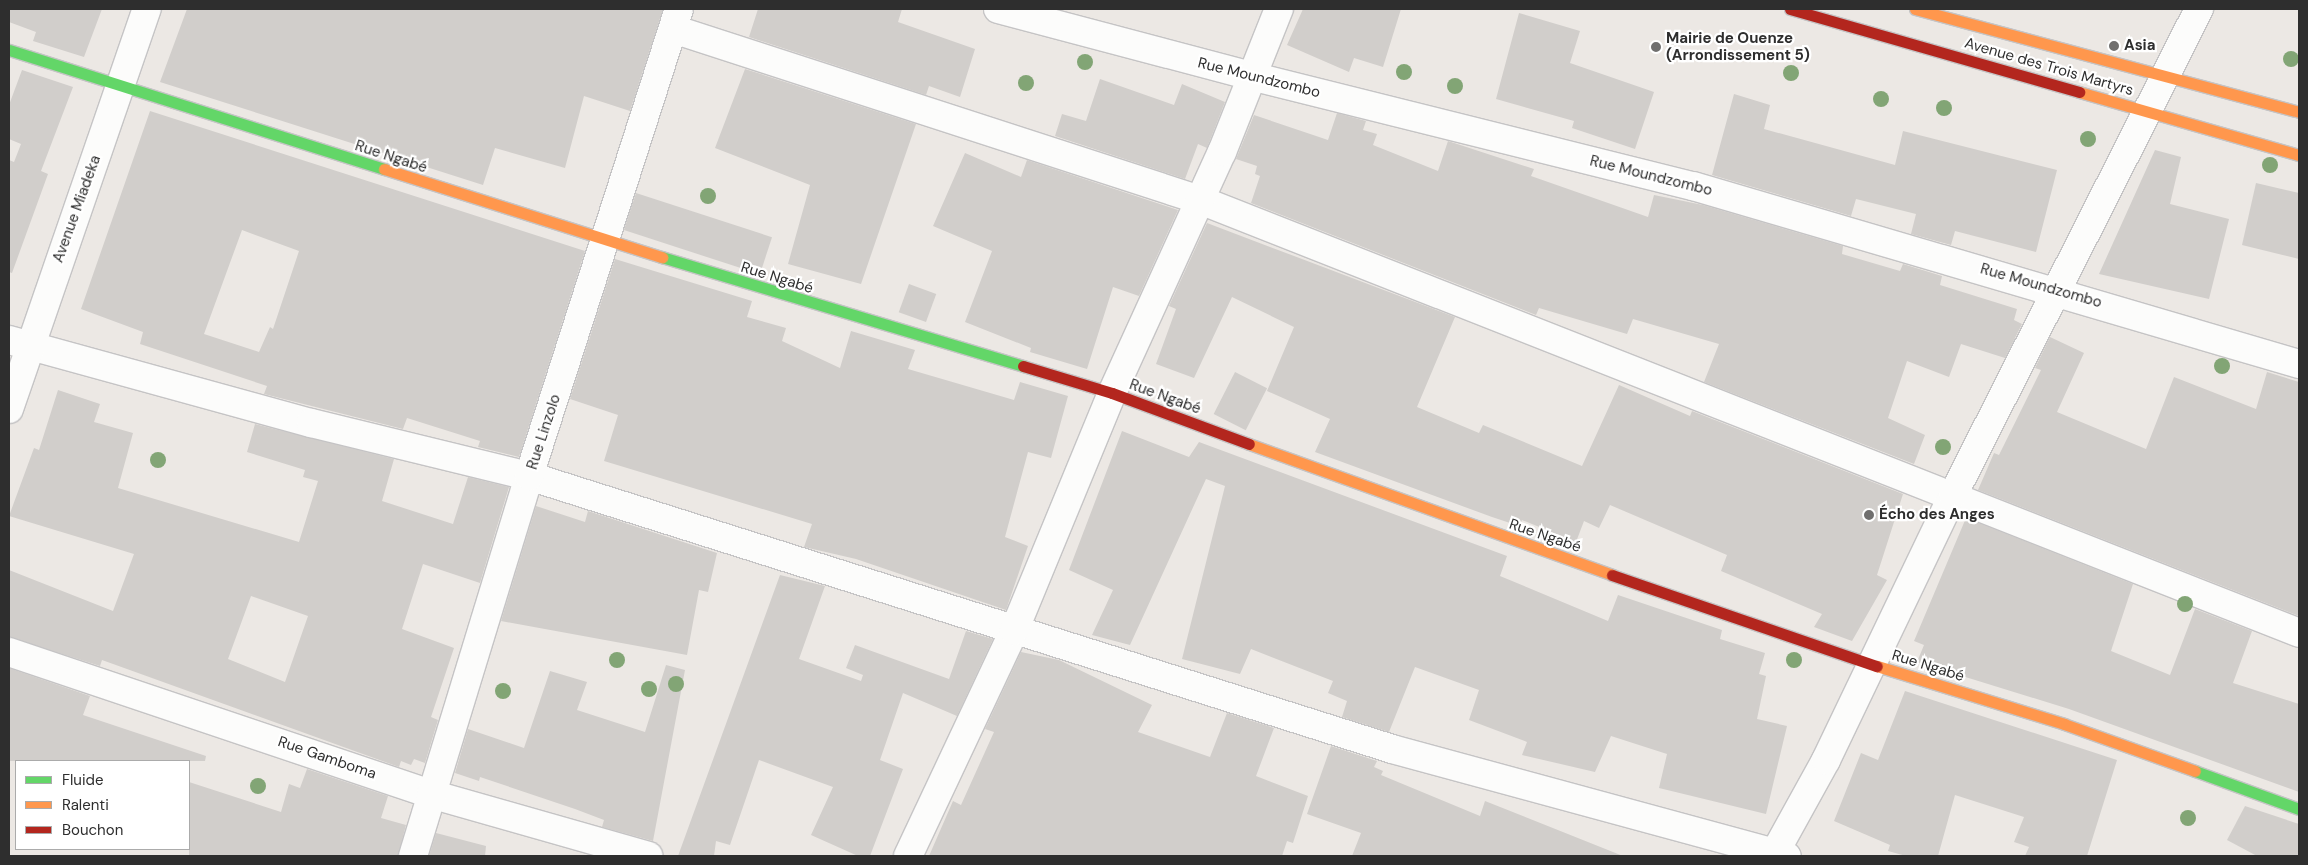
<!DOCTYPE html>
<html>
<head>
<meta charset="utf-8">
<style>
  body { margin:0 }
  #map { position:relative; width:2308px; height:865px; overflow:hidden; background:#ece8e4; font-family:"DM Sans",sans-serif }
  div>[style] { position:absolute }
  .building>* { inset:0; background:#d1cecb; transform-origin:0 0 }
  .roads { filter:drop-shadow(1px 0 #c5c4c5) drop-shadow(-1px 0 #c5c4c5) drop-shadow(0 1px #c5c4c5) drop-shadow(0 -1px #c5c4c5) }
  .street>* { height:28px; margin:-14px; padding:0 14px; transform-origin:14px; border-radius:14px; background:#fcfcfb }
  .fast>* { height:11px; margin:-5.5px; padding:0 5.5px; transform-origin:5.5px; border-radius:5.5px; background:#63d668 }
  .slow>* { height:11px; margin:-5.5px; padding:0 5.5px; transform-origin:5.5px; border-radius:5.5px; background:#ff974d }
  .jam>* { height:11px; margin:-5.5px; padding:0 5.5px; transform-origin:5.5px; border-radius:5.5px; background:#b3261e }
  .trees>* { width:16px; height:16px; margin:-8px; border-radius:50%; background:#82a575 }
  .dots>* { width:14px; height:14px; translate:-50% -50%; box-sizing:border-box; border:2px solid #fff; border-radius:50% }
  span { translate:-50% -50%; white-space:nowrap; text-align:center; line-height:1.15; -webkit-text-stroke:4.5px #fff; paint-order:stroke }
  .poi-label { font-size:15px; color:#2e2e2e; font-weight:700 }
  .left { translate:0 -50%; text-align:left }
  .street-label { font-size:15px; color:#2e2e2e }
  .frame { position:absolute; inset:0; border:10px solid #2e2e2e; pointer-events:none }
  .legend { position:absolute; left:15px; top:760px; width:175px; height:90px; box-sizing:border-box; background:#fff; border:1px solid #ababab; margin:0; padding:6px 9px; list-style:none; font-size:15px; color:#2e2e2e }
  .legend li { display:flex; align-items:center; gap:10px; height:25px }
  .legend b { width:25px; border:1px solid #ababab }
</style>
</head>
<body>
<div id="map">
  <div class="building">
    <i style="clip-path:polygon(9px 9px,102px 9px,84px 57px,33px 41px,36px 32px,9px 22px)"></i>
    <i style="clip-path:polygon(187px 9px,663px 9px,630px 111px,584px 96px,565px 168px,495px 148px,483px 185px,160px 82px)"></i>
    <i style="clip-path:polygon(758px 9px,902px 9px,898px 22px,975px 49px,960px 97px,929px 86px,926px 95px,749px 37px)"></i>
    <i style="clip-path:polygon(1303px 9px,1401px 9px,1383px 67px,1354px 58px,1349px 72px,1287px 45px)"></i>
    <i style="clip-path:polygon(1519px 13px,1580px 31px,1570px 63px,1654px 92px,1635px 149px,1572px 128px,1574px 121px,1496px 99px)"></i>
    <i style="clip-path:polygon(745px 69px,916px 124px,861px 284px,788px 264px,810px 185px,715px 148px)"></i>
    <i style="clip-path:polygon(22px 70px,73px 87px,41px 171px,48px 174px,12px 273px,9px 272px,9px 160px,14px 162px,21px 144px,9px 139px,9px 105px)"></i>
    <i style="clip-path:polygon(1100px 79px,1174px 105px,1182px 84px,1225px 102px,1207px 148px,1198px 144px,1185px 179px,1055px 136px,1062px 114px,1086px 121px)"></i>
    <i style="clip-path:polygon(1734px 94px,1770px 105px,1764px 129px,1895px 165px,1903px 131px,2057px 170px,2036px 252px,1955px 231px,1951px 245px,1911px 234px,1916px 214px,1856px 199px,1851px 216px,1712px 175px)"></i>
    <i style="clip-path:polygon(evenodd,150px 111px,585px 251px,519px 457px,478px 447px,480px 441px,407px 418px,403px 429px,264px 394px,267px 386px,140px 344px,143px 332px,81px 309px,150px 111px,242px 230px,299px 251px,273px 329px,270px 327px,259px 352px,204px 334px,242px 230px)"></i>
    <i style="clip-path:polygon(1337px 113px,1366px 121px,1363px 130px,1377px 134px,1373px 145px,1438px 171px,1448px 141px,1534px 169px,1531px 176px,1648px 217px,1654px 195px,1703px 205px,1843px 246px,1842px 254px,1900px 271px,1903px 264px,1942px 276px,1940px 285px,2017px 309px,2014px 320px,2022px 324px,2005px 358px,1961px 344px,1949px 377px,1907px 361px,1888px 418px,1925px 435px,1914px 464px,1704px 382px,1719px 344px,1633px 319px,1627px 334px,1539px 308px,1536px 315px,1251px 203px,1260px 176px,1255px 174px,1257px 166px,1236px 159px,1254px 115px,1328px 140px)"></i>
    <i style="clip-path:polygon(2155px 150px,2181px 157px,2170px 204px,2229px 219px,2209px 299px,2099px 274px)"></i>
    <i style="clip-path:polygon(965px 153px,1021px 177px,1027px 160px,1178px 210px,1139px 296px,1113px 287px,1087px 369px,1030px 352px,1031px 348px,965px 322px,992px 251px,933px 226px)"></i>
    <i style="clip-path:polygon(2256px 183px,2299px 193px,2299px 259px,2242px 245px)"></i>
    <i style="left:636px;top:193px;width:143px;height:39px;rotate:18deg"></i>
    <i style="clip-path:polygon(1207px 223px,1455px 317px,1417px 407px,1479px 433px,1483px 425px,1582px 466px,1619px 385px,1690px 416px,1692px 411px,1903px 494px,1877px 575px,1887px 580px,1852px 641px,1814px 627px,1822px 614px,1721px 571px,1727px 555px,1610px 505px,1599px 528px,1584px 521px,1576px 542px,1522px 520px,1519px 526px,1492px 517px,1315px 452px,1330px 419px,1267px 391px,1294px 327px,1232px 297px,1194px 378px,1156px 364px,1176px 309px,1169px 306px)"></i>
    <i style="clip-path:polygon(615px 259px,752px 301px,747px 317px,786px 328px,782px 341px,840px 368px,851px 331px,915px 350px,908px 369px,1014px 400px,1020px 382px,1068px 396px,1051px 458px,1028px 452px,1005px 537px,1028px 546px,1006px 610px,856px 559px,804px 547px,812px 524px,604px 461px,618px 415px,570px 399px)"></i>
    <i style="left:909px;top:284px;width:29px;height:30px;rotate:20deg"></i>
    <i style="clip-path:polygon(2050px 337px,2084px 353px,2057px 412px,2146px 449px,2174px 377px,2256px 409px,2267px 372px,2299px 382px,2299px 616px,1978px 490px,1994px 453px,1999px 455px,2041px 370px,2035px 368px)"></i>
    <i style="left:1235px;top:372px;width:36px;height:47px;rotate:27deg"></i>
    <i style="clip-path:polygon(evenodd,58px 390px,100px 404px,94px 422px,133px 433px,118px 488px,299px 542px,318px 481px,303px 477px,305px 470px,247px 452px,255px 424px,394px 459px,382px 501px,453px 524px,468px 477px,509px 487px,480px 583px,423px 564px,402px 629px,454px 648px,431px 717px,438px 720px,425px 763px,414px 759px,411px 765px,401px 761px,399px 767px,102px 660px,100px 666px,9px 637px,9px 570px,113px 611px,134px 554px,9px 516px,34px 448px,39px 450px,58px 390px,251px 596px,308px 616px,285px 682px,228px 659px,251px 596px)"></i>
    <i style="clip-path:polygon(1122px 431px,1189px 457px,1199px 442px,1507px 556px,1500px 576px,1608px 621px,1618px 595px,1722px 630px,1720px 639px,1765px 653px,1759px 674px,1766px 676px,1757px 719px,1787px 726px,1766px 814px,1659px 788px,1667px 754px,1611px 736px,1595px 772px,1522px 755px,1527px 742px,1469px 720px,1479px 690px,1415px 667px,1389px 732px,1342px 717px,1347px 701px,1328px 693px,1333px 681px,1251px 649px,1240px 674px,1182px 659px,1225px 486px,1206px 479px,1130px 645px,1092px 635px,1113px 590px,1069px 570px)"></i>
    <i style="clip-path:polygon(536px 506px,585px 522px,588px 511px,717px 553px,708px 592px,699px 590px,687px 655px,501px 621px)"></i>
    <i style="clip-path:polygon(1966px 518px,2133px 584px,2111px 651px,2170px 675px,2195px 609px,2252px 631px,2233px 683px,2299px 704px,2299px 792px,2069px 709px,1917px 662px,1924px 645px,1914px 641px)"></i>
    <i style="clip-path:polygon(780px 575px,825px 586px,799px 659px,861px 681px,863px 675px,846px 668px,855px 645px,949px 679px,966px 631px,993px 639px,957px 716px,903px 693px,880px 760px,903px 769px,870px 856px,858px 856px,811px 835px,833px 787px,759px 760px,730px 845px,716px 841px,714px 856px,678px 856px)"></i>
    <i style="clip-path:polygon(1021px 652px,1059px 660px,1152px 705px,1138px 732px,1210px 757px,1227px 713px,1274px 728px,1256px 776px,1308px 796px,1293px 843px,1287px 841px,1282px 856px,929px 856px,953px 801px,961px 805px,994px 732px,985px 729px)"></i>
    <i style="clip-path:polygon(666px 665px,685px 670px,653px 841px,602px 827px,604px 820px,575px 809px,480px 777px,479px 781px,455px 773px,468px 729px,524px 748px,550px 671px,587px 682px,577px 710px,645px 732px)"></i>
    <i style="clip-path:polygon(9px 668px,90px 696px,83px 715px,206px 756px,205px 761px,9px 761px)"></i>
    <i style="clip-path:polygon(1905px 691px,2117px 760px,2087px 856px,2025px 856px,2029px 847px,2014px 842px,2024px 817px,1955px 795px,1938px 856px,1906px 856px,1888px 851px,1890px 845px,1834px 821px,1861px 753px,1878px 760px)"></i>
    <i style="clip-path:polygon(1331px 746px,1377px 761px,1374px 767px,1383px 771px,1381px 775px,1480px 816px,1485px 801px,1623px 856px,1352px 856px,1361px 833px,1307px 814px)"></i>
    <i style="clip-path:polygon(307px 769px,388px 796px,381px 818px,406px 825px,398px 856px,189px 856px,189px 782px,281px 812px,289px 784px,300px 788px)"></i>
    <i style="clip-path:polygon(2245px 806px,2299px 824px,2299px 856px,2257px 856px,2227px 840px)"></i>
    <i style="clip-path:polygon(436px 833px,486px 846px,485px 856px,429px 856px)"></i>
  </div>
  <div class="roads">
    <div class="street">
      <i style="left:998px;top:9px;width:262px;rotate:14.8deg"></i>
      <i style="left:1251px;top:76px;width:455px;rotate:14deg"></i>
      <i style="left:1693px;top:186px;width:632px;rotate:16.37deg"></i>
      <i style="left:673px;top:29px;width:554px;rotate:17.98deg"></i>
      <i style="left:1200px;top:200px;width:1181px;rotate:21.5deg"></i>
      <i style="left:9px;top:340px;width:313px;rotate:15.4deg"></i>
      <i style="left:311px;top:423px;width:224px;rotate:13.7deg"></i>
      <i style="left:529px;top:476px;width:905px;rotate:17.55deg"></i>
      <i style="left:1392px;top:749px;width:409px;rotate:15.2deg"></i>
      <i style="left:9px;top:409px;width:423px;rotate:-71deg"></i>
      <i style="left:9px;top:652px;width:445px;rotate:18.6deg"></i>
      <i style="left:431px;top:794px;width:226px;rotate:15.9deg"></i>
      <i style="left:413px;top:856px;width:397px;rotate:-73deg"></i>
      <i style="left:529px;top:476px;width:490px;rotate:-72.2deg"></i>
      <i style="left:908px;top:856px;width:249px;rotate:-64.8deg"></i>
      <i style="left:1014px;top:631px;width:257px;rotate:-67.6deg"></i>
      <i style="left:1112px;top:393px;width:265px;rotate:-65.5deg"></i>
      <i style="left:1222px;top:152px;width:154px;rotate:-68.3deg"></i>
      <i style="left:1773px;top:856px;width:110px;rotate:-61.1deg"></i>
      <i style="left:1826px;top:760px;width:294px;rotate:-64.4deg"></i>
      <i style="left:1953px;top:495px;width:545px;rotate:-63.15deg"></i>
    </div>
    <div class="fast">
      <i style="left:9px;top:50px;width:393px;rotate:17.6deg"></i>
      <i style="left:662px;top:257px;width:377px;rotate:16.8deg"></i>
      <i style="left:2195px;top:771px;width:111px;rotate:20.1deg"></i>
    </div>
    <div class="slow">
      <i style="left:1915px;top:9px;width:398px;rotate:15deg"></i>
      <i style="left:2079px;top:92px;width:229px;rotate:16deg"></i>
      <i style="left:384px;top:169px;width:292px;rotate:17.6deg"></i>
      <i style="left:1249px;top:444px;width:386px;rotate:19.8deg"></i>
      <i style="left:1877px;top:666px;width:196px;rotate:17.2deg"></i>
      <i style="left:2064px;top:724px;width:139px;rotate:19.7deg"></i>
    </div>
    <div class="jam">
      <i style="left:1790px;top:9px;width:301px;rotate:16deg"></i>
      <i style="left:1023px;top:366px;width:93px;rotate:16.9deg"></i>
      <i style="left:1112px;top:393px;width:146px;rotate:20.4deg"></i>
      <i style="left:1612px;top:575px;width:280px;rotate:19deg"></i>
    </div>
  </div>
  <div class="trees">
    <i style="left:2291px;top:59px"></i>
    <i style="left:1085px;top:62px"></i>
    <i style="left:1404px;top:72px"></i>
    <i style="left:1791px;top:73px"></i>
    <i style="left:1026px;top:83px"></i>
    <i style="left:1455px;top:86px"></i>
    <i style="left:1881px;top:99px"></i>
    <i style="left:1944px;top:108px"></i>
    <i style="left:2088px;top:139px"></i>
    <i style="left:2270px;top:165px"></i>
    <i style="left:708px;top:196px"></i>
    <i style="left:2222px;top:366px"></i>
    <i style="left:1943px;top:447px"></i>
    <i style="left:158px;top:460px"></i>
    <i style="left:2185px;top:604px"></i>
    <i style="left:617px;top:660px"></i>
    <i style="left:1794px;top:660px"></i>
    <i style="left:676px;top:684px"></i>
    <i style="left:649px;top:689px"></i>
    <i style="left:503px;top:691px"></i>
    <i style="left:258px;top:786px"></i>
    <i style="left:2188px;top:818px"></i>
  </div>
  <div class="dots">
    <i style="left:2114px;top:46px;background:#706f6e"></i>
    <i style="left:1656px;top:47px;background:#706f6e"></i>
    <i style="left:1869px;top:515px;background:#706f6e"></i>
  </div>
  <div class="poi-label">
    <span class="left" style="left:1666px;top:47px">Mairie de Ouenze<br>(Arrondissement 5)</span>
    <span class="left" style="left:2124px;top:46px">Asia</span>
    <span class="left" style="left:1879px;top:515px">Écho des Anges</span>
  </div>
  <div class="street-label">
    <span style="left:2049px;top:67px;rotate:16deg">Avenue des Trois Martyrs</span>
    <span style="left:1259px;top:78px;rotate:14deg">Rue Moundzombo</span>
    <span style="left:391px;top:157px;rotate:18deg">Rue Ngabé</span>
    <span style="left:1651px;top:176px;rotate:14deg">Rue Moundzombo</span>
    <span style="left:77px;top:209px;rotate:-70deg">Avenue Miadeka</span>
    <span style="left:777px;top:278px;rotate:17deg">Rue Ngabé</span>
    <span style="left:2041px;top:286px;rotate:16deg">Rue Moundzombo</span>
    <span style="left:1165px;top:397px;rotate:20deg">Rue Ngabé</span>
    <span style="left:544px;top:432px;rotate:-72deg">Rue Linzolo</span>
    <span style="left:1545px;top:536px;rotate:19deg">Rue Ngabé</span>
    <span style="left:1928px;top:666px;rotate:17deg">Rue Ngabé</span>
    <span style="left:327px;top:758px;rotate:19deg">Rue Gamboma</span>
  </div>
  <div class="frame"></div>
  <ul class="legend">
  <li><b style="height:6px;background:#63d668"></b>Fluide</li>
  <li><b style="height:6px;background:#ff974d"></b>Ralenti</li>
  <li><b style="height:6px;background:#b3261e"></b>Bouchon</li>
  </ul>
</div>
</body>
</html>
